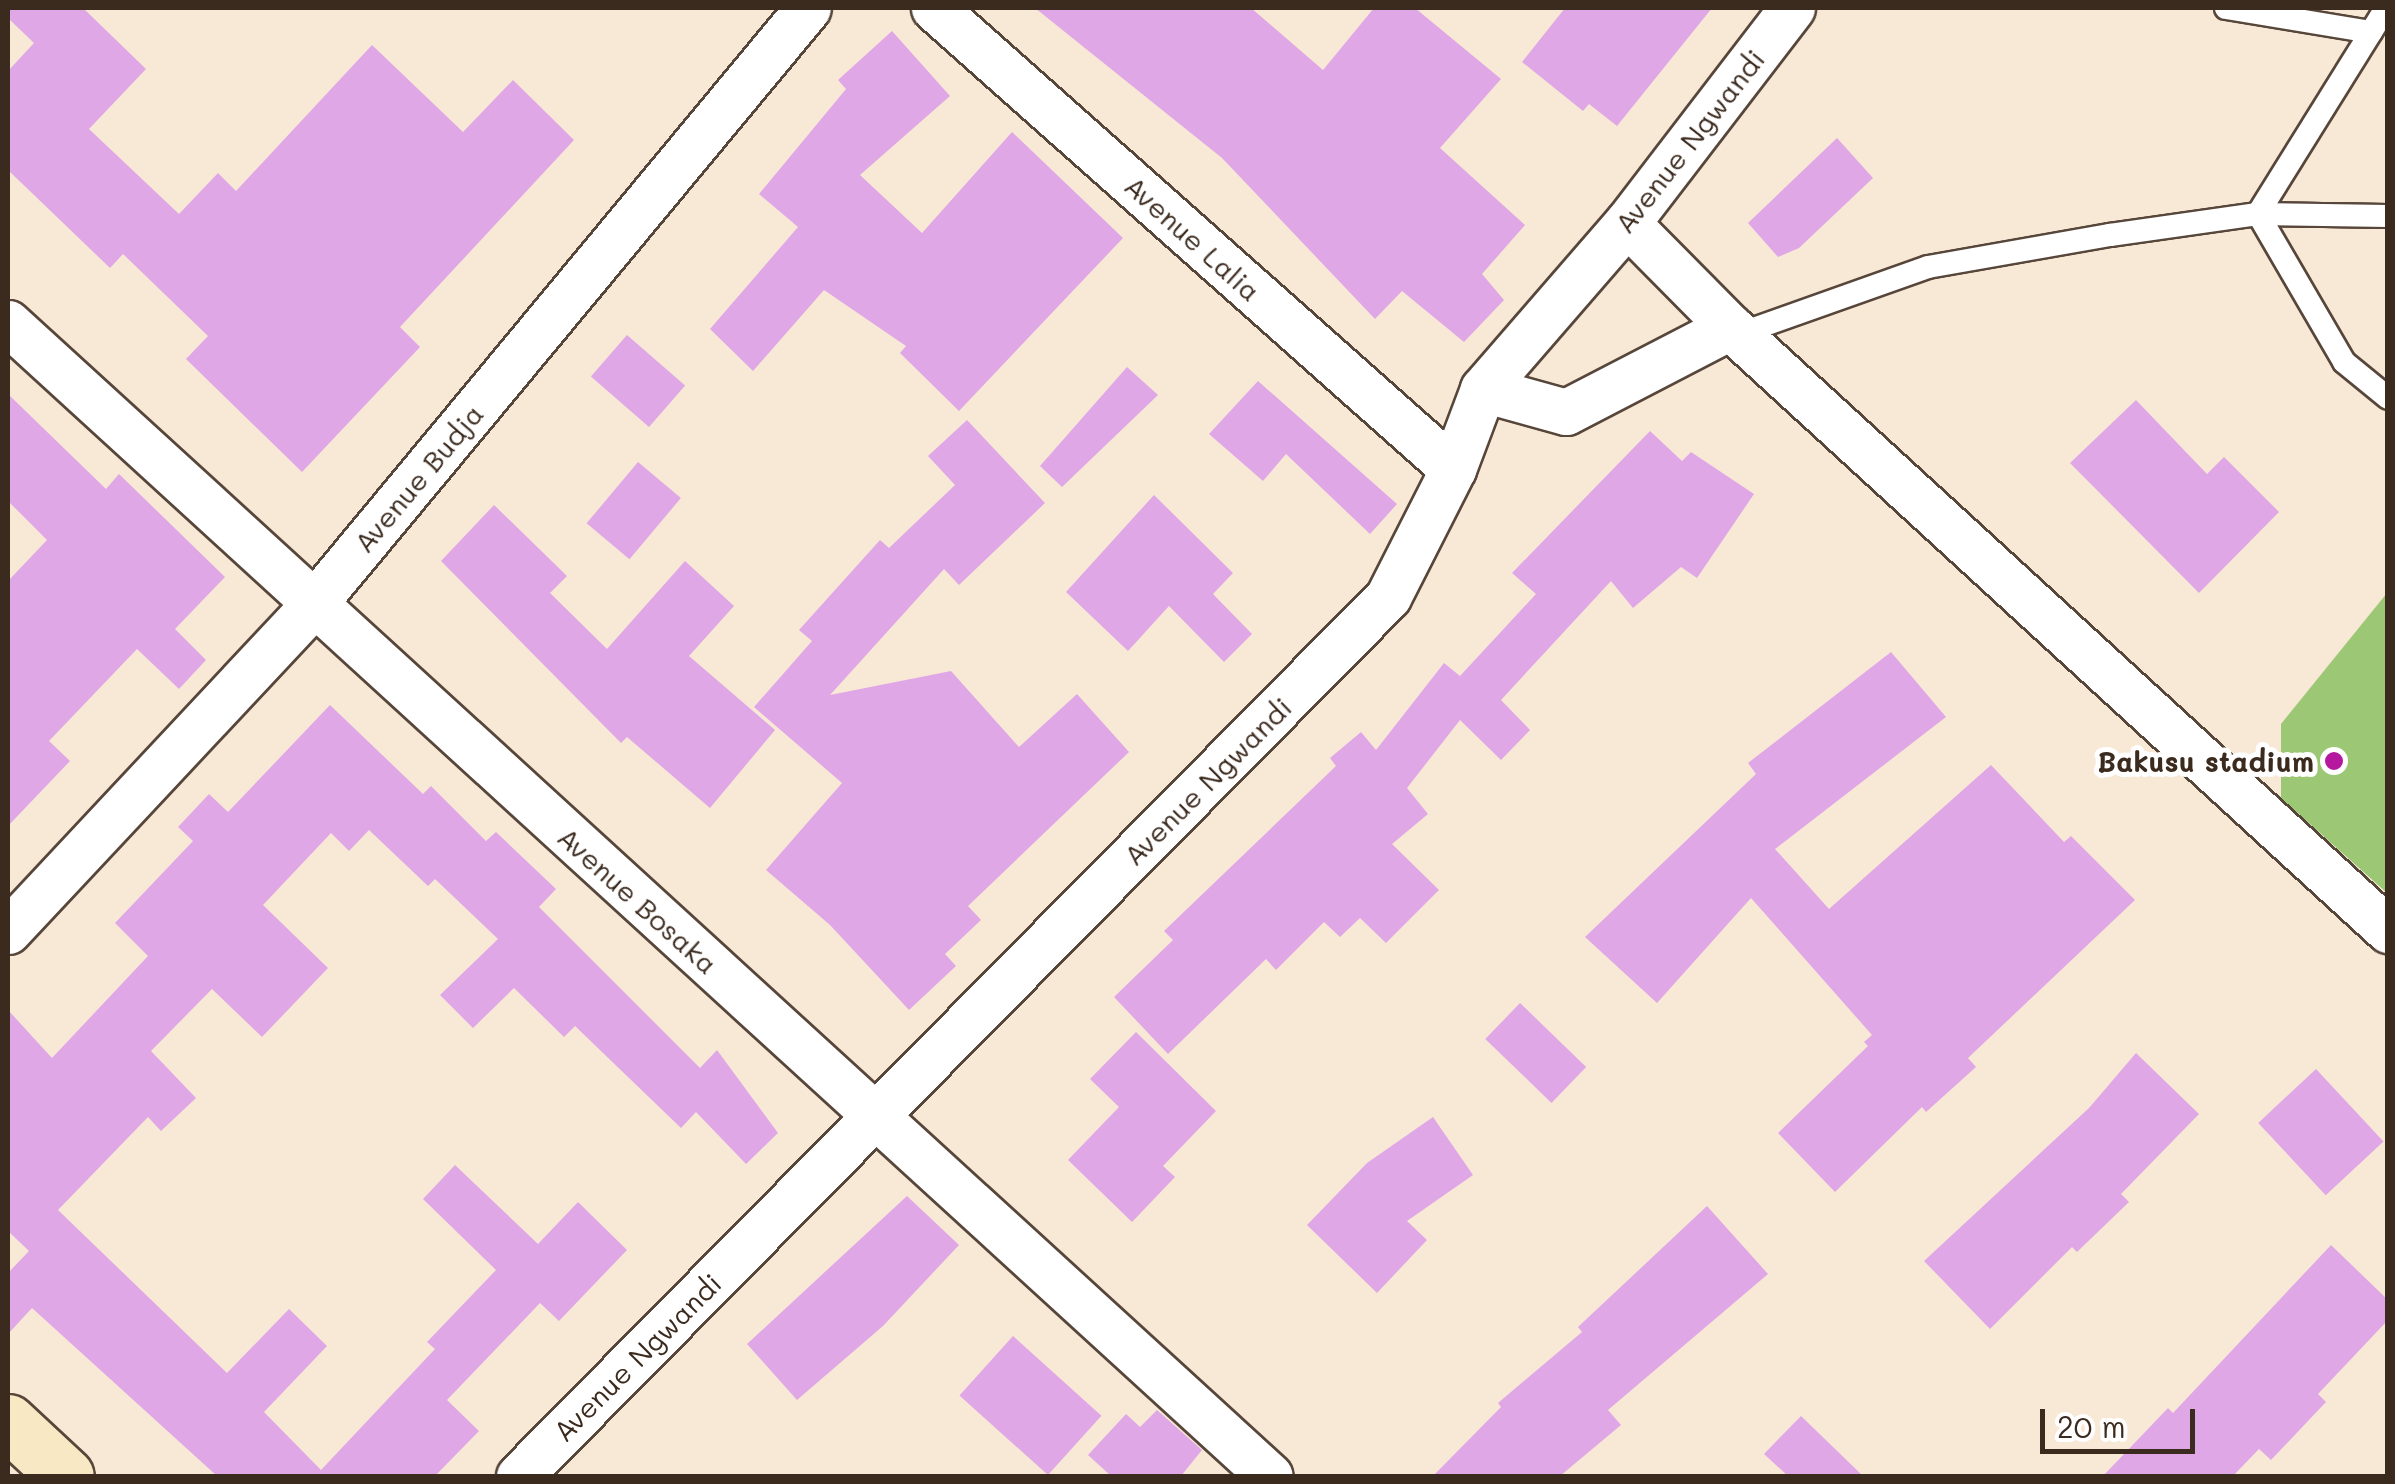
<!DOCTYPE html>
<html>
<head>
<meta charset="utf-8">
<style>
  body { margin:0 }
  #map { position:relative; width:2395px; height:1484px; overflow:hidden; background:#f8e8d6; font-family:Mali,sans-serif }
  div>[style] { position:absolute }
  .green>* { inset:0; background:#9cc876 }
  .building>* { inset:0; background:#e0a7e7; transform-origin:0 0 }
  .roads { filter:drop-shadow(2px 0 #57463a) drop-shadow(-2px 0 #57463a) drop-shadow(0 2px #57463a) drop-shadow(0 -2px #57463a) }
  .lane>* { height:22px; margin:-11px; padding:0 11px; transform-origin:11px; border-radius:11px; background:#fff }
  .street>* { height:45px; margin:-22.5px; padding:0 22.5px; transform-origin:22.5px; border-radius:22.5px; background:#fff }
  .secondary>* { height:55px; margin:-27.5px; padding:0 27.5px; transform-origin:27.5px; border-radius:27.5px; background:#f8e8c3 }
  .dots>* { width:28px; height:28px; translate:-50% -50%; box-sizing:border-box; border:5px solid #fff; border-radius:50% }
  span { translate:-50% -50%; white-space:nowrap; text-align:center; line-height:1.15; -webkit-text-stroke:10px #fff; paint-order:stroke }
  .street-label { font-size:28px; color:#3b2a1e }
  .poi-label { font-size:28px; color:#3b2a1e; font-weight:700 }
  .right { translate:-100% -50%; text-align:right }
  .frame { position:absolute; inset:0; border:10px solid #3b2a1e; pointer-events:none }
  .scale { position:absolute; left:2040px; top:1409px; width:155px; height:45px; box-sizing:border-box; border:5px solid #3b2a1e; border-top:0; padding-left:12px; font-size:30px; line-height:35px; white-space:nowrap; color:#3b2a1e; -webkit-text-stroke:8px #fff; paint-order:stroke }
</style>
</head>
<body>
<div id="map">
  <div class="green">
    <i style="clip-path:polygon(2387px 593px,2387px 893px,2281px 798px,2281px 724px)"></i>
  </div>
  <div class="building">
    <i style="clip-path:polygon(8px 8px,83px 8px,146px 69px,89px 129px,179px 214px,218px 173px,236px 191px,372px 45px,463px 132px,513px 80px,574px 140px,400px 327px,420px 347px,302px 472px,186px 359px,208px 336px,123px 254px,110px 268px,8px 170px,8px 71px,34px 43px,8px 18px)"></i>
    <i style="clip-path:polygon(1035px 8px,1251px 8px,1323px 70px,1374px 8px,1415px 8px,1501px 79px,1440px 148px,1525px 225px,1482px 274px,1504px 300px,1464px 342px,1402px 291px,1375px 319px,1222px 158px)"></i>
    <i style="clip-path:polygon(1565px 8px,1712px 8px,1617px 126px,1589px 104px,1583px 111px,1522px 62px)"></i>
    <i style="clip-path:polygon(892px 31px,950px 96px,860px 175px,922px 233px,1012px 132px,1123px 238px,959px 411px,900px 353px,906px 346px,824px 290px,753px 371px,710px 329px,798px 227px,759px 194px,846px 89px,838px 80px)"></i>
    <i style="clip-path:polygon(1837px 138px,1873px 178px,1799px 248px,1778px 257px,1748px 223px)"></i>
    <i style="left:627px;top:335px;width:77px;height:55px;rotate:41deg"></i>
    <i style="clip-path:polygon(1127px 367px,1158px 395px,1062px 487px,1040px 466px)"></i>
    <i style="clip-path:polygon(1258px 381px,1397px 504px,1370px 534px,1286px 454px,1263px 481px,1209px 434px)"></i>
    <i style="clip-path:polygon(8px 394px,106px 489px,119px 474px,225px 577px,175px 629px,206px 660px,179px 689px,137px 649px,49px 741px,70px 761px,8px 826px,8px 581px,47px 540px,8px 501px)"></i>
    <i style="clip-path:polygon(2136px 400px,2207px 474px,2224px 457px,2279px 512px,2199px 593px,2070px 463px)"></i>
    <i style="clip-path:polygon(967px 420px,1045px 503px,959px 585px,944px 569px,830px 695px,951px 671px,1019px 747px,1077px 694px,1129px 752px,968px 906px,981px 920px,945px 954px,956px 966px,909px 1010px,830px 925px,766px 870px,842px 783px,754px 707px,812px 641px,799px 630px,880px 540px,889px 548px,955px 485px,928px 456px)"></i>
    <i style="clip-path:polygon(1650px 431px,1682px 461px,1691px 452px,1754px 494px,1697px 578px,1681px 567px,1633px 608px,1611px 581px,1501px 700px,1530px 730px,1501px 760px,1460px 720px,1407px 788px,1428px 814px,1392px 844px,1439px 890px,1386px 943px,1360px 918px,1340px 937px,1324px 922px,1276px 970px,1266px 959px,1168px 1054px,1114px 997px,1173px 940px,1164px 931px,1336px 766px,1330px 758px,1361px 732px,1376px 750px,1444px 663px,1460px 676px,1536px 594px,1512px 573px)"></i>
    <i style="left:638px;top:462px;width:56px;height:80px;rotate:40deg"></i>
    <i style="clip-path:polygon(1154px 495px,1233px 573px,1213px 594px,1252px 634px,1224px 662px,1169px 606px,1128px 651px,1066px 592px)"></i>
    <i style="clip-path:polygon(494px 505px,567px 576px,550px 593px,607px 649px,685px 561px,734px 606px,689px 656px,775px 730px,710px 808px,627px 737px,621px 743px,441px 561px)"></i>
    <i style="clip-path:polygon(1891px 652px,1946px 717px,1775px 849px,1829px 909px,1991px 765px,2064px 842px,2071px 836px,2135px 900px,1968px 1058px,1976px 1067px,1926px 1112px,1922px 1107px,1835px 1192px,1778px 1133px,1868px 1046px,1864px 1042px,1872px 1035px,1751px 898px,1657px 1003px,1585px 937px,1756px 774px,1748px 763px)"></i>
    <i style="clip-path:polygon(330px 705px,423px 794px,431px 786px,486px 841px,496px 832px,556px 889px,539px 907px,700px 1068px,717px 1050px,778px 1133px,746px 1164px,696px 1112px,681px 1128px,575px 1026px,564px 1037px,514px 988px,473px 1028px,440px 995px,498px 939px,435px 879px,428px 886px,369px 830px,349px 851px,331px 833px,263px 905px,328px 968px,262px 1037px,212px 989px,151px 1051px,196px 1098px,161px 1131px,148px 1117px,58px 1210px,227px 1373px,289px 1309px,327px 1346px,264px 1412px,321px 1470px,435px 1349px,427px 1342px,496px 1270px,423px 1199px,455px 1165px,538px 1244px,578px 1202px,627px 1250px,559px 1321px,540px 1303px,447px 1400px,479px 1431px,435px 1476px,217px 1476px,32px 1308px,8px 1334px,8px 1273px,29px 1251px,8px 1231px,8px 1010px,52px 1058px,148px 956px,115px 923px,193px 841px,178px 827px,209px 794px,228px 812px)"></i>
    <i style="left:1520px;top:1003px;width:92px;height:50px;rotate:44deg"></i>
    <i style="clip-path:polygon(1136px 1032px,1216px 1111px,1163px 1166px,1175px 1177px,1132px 1222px,1068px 1160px,1119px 1107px,1090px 1079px)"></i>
    <i style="clip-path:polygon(2136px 1053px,2199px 1114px,2121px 1194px,2129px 1202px,2077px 1252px,2072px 1247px,1990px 1329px,1924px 1261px,2089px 1108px)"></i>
    <i style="left:2316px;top:1069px;width:99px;height:79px;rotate:47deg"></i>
    <i style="clip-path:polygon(1433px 1117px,1473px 1175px,1407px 1221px,1427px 1240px,1377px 1293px,1307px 1225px,1367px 1163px)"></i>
    <i style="clip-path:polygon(907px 1196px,959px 1245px,883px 1326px,797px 1400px,747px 1344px)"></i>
    <i style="clip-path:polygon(1707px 1206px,1768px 1274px,1608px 1410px,1621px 1425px,1560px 1476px,1433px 1476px,1501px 1407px,1498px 1403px,1582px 1332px,1578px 1327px)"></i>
    <i style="clip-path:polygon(2331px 1245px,2388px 1300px,2388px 1320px,2318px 1394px,2326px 1402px,2271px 1460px,2259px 1449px,2233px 1476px,2103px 1476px,2168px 1408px,2173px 1413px)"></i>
    <i style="left:1013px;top:1336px;width:119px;height:80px;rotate:42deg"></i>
    <i style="clip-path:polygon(1157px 1410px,1202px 1450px,1181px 1476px,1111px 1476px,1088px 1455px,1126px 1414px,1140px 1427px)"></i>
    <i style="clip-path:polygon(1801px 1416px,1863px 1476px,1788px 1476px,1764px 1454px)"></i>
  </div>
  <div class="roads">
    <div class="lane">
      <i style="left:2226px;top:8px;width:147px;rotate:9.4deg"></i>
      <i style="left:2386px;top:8px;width:243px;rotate:121.9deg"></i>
      <i style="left:2258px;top:214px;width:171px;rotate:59.8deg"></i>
      <i style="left:2344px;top:362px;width:57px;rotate:39.3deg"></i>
      <i style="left:1733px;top:329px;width:10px;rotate:24deg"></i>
      <i style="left:1742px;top:333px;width:197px;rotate:-19.5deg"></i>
      <i style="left:1928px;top:267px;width:185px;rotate:-10deg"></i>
      <i style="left:2110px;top:235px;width:149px;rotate:-8.1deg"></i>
      <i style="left:2258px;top:214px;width:130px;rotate:0.9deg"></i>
    </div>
    <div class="street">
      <i style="left:934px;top:8px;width:694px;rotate:41.61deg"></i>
      <i style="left:1627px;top:223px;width:146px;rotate:45.3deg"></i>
      <i style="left:1730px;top:327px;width:893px;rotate:42.5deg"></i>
      <i style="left:8px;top:323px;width:1709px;rotate:42.42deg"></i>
      <i style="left:1483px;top:389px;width:86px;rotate:15.5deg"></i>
      <i style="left:1566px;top:412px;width:185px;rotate:-27.4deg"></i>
      <i style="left:8px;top:931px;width:444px;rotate:-46.9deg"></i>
      <i style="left:311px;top:607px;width:778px;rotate:-50.32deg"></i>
      <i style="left:519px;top:1476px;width:1236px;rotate:-45.33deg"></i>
      <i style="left:1388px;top:597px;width:144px;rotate:-63.1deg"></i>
      <i style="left:1453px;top:469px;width:85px;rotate:-69.4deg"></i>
      <i style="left:1483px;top:389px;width:220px;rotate:-49.1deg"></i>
      <i style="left:1627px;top:223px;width:271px;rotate:-52.5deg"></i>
    </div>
    <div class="secondary">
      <i style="left:8px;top:1422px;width:79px;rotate:43deg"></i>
    </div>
  </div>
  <div class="dots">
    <i style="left:2334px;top:761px;background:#b5179e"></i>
  </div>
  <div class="street-label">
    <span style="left:1689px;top:141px;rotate:-52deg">Avenue Ngwandi</span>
    <span style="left:1193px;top:238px;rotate:42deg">Avenue Lalia</span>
    <span style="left:418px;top:478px;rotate:-50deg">Avenue Budja</span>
    <span style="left:1207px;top:781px;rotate:-45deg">Avenue Ngwandi</span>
    <span style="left:638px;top:900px;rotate:42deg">Avenue Bosaka</span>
    <span style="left:637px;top:1357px;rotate:-45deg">Avenue Ngwandi</span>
  </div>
  <div class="poi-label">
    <span class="right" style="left:2314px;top:761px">Bakusu stadium</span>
  </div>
  <div class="frame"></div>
  <div class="scale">20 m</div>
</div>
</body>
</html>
